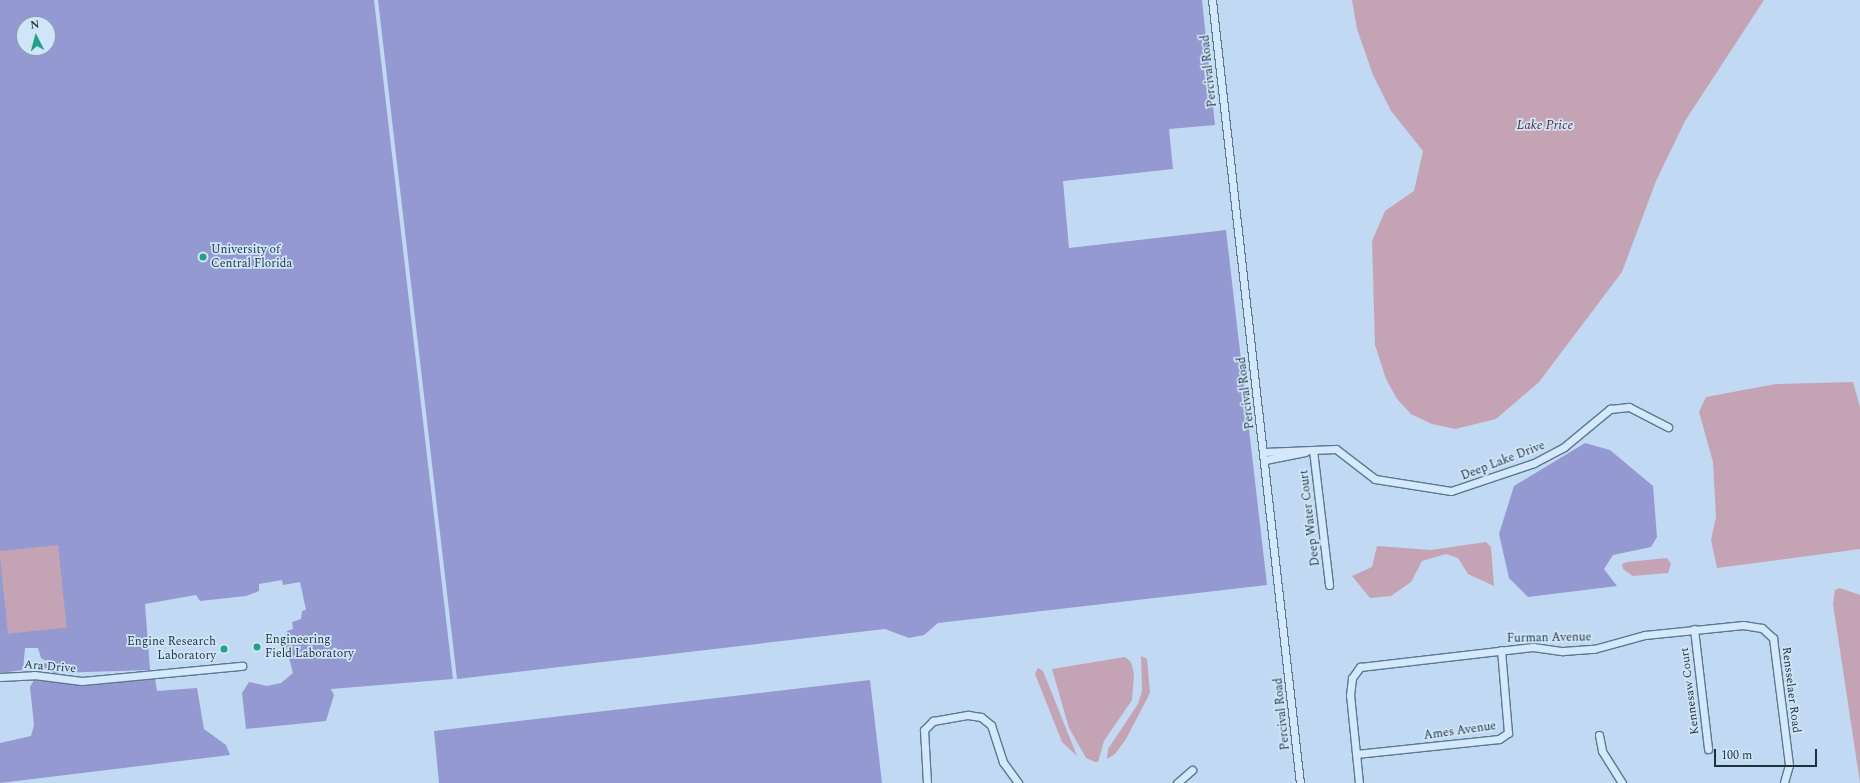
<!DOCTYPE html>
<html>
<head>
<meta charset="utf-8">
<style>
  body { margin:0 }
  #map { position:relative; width:1860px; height:783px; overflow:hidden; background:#c1d9f2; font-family:Spectral,serif }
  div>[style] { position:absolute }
  .green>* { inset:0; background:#9499d1 }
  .water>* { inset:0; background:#c4a4b4; transform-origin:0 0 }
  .roads { filter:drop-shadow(1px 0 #577b8d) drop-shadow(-1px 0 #577b8d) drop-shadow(0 1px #577b8d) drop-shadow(0 -1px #577b8d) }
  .minor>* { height:7px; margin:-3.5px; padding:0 3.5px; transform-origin:3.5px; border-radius:3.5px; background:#d5e8fc }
  .dots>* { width:11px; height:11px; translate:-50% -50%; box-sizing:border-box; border:2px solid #d1e5f8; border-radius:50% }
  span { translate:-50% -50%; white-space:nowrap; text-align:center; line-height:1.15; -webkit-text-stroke:3.5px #d1e5f8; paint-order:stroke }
  .street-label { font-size:12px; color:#1c333b }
  .poi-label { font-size:12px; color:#1c333b }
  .left { translate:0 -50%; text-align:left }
  .right { translate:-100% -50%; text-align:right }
  .water-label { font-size:13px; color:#5c2a38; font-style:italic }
  .north { position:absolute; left:16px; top:16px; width:40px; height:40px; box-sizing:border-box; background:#d1e5f8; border:1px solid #899eac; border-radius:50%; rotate:354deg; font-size:11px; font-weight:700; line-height:16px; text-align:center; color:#1c333b }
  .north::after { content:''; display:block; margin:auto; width:14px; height:18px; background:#21a186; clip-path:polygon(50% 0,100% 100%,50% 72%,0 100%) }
  .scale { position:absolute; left:1714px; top:749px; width:103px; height:18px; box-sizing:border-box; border:2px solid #1c333b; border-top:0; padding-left:5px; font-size:12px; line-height:14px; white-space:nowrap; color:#1c333b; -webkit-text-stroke:3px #d1e5f8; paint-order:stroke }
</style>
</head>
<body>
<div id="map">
  <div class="green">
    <i style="clip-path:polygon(evenodd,0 0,374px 0,453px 679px,331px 689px,334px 695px,326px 721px,246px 729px,242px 693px,249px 682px,267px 686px,281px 683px,293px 673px,284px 639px,287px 631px,293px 629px,292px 622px,301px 619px,302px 611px,306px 610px,300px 582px,283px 585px,282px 580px,259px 584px,259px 591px,246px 596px,200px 601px,196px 595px,145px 604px,150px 670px,54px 673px,34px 664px,50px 663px,41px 658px,38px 648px,25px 648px,23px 670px,0 673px,0 0,24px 24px,48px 24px,48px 48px,24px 48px,24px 24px)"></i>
    <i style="clip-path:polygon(378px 0,1202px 0,1215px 125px,1169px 129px,1173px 169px,1063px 181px,1069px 248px,1226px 230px,1267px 585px,938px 623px,924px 635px,909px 638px,885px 629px,457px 679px)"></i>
    <i style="clip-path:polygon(1585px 443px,1610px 450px,1653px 486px,1657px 537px,1651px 547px,1613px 555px,1604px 569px,1617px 586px,1528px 597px,1509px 578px,1499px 534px,1514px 486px)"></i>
    <i style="clip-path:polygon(155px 678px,157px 691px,197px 688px,204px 729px,226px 745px,230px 755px,0 783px,0 743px,31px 736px,34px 725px,30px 687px,34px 680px,100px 684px)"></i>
    <i style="clip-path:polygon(870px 680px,882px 783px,439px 783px,434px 731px)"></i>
  </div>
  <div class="water">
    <i style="clip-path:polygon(1352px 0,1764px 0,1685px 121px,1656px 181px,1622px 272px,1539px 382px,1496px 419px,1455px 429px,1432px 424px,1411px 414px,1397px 399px,1386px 379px,1375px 345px,1372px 241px,1385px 211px,1414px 191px,1423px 151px,1391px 111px,1373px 75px,1357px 29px)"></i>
    <i style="clip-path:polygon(1853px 382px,1860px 407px,1860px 549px,1717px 568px,1711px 540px,1716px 517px,1713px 462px,1699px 412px,1706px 397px,1776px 384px)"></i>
    <i style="clip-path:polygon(1486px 542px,1491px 547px,1494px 586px,1468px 574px,1458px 558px,1446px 554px,1422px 561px,1411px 582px,1391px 596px,1370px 598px,1352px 576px,1372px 567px,1377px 546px,1431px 550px)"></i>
    <i style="left:58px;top:545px;width:83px;height:59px;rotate:84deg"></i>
    <i style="clip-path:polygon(1667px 558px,1671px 564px,1668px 573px,1633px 576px,1623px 569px,1622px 564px,1627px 562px)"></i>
    <i style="clip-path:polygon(1840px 588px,1860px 595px,1860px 783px,1833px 604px,1835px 590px)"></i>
    <i style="clip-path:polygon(1141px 656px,1147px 659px,1150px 693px,1126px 739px,1115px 754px,1107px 759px,1108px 749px,1138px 704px,1142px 691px)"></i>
    <i style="clip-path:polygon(1125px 657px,1131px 662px,1134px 674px,1132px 700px,1104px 741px,1098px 762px,1095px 762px,1086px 758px,1069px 728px,1052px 669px)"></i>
    <i style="clip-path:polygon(1038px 668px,1043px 671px,1077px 756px,1062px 742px,1035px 674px)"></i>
  </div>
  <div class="roads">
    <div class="minor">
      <i style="left:1212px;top:0;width:788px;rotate:83.59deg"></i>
      <i style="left:1313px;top:450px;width:136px;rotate:83.2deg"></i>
      <i style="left:1264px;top:452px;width:72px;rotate:-2.4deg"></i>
      <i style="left:1336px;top:449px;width:49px;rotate:37.6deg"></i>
      <i style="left:1375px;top:479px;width:77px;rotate:9deg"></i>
      <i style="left:1451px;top:491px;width:88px;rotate:-18.6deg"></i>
      <i style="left:1534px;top:463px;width:34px;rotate:-28deg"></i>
      <i style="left:1564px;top:447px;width:60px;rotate:-39.6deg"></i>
      <i style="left:1610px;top:409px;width:19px;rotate:-6deg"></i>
      <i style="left:1629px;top:407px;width:44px;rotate:27.1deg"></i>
      <i style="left:1265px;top:460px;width:41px;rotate:-11.3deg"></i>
      <i style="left:1694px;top:629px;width:121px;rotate:83.3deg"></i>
      <i style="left:0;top:677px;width:34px;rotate:-3deg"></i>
      <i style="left:34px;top:675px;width:48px;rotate:7.1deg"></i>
      <i style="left:82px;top:681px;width:161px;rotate:-5.4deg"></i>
      <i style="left:1599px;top:735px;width:16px;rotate:79deg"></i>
      <i style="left:1602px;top:751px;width:38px;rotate:58deg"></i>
      <i style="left:1356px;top:754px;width:144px;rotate:-6deg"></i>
      <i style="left:1499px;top:739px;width:11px;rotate:-34deg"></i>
      <i style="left:1508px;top:733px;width:83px;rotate:-94.8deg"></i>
      <i style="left:927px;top:783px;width:53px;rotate:-93.2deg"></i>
      <i style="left:924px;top:730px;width:13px;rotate:-45deg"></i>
      <i style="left:933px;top:721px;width:36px;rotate:-10deg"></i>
      <i style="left:968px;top:715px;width:13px;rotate:9deg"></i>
      <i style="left:981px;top:717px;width:13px;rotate:39deg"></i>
      <i style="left:991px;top:725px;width:39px;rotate:72deg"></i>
      <i style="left:1003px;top:762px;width:26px;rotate:54deg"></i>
      <i style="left:1177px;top:783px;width:20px;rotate:-41deg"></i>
      <i style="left:1359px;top:783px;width:88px;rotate:-95.8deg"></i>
      <i style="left:1350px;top:695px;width:17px;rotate:-83deg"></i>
      <i style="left:1352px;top:678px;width:14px;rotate:-54deg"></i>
      <i style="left:1360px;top:667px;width:174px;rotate:-6.6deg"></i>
      <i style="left:1533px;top:647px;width:30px;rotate:8deg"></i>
      <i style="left:1563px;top:651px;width:31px;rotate:-4deg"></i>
      <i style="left:1594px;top:649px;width:53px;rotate:-15.4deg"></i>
      <i style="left:1645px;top:635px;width:99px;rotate:-5.8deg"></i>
      <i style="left:1743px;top:625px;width:19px;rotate:9deg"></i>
      <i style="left:1762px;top:628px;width:15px;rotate:42deg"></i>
      <i style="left:1773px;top:638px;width:128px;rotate:82.8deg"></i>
      <i style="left:1789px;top:765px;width:19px;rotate:106deg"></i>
    </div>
  </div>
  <div class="dots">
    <i style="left:203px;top:257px;background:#21a186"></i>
    <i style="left:257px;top:647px;background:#21a186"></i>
    <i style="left:224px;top:649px;background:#21a186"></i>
  </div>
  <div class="street-label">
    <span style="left:1209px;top:71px;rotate:-96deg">Percival Road</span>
    <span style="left:1246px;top:393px;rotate:-97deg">Percival Road</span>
    <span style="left:1503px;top:461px;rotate:-21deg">Deep Lake Drive</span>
    <span style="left:1310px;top:518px;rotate:-97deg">Deep Water Court</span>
    <span style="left:1549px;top:638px;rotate:-1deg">Furman Avenue</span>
    <span style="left:50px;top:667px;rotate:5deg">Ara Drive</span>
    <span style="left:1791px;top:690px;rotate:83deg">Rensselaer Road</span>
    <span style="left:1690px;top:691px;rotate:-97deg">Kennesaw Court</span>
    <span style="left:1282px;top:714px;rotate:-96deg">Percival Road</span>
    <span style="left:1460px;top:731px;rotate:-8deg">Ames Avenue</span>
  </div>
  <div class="poi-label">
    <span class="left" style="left:211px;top:257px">University of<br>Central Florida</span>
    <span class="left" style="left:265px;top:647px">Engineering<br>Field Laboratory</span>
    <span class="right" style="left:216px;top:649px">Engine Research<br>Laboratory</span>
  </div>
  <div class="water-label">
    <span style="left:1545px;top:125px">Lake Price</span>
  </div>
  <div class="north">N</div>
  <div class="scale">100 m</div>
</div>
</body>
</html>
